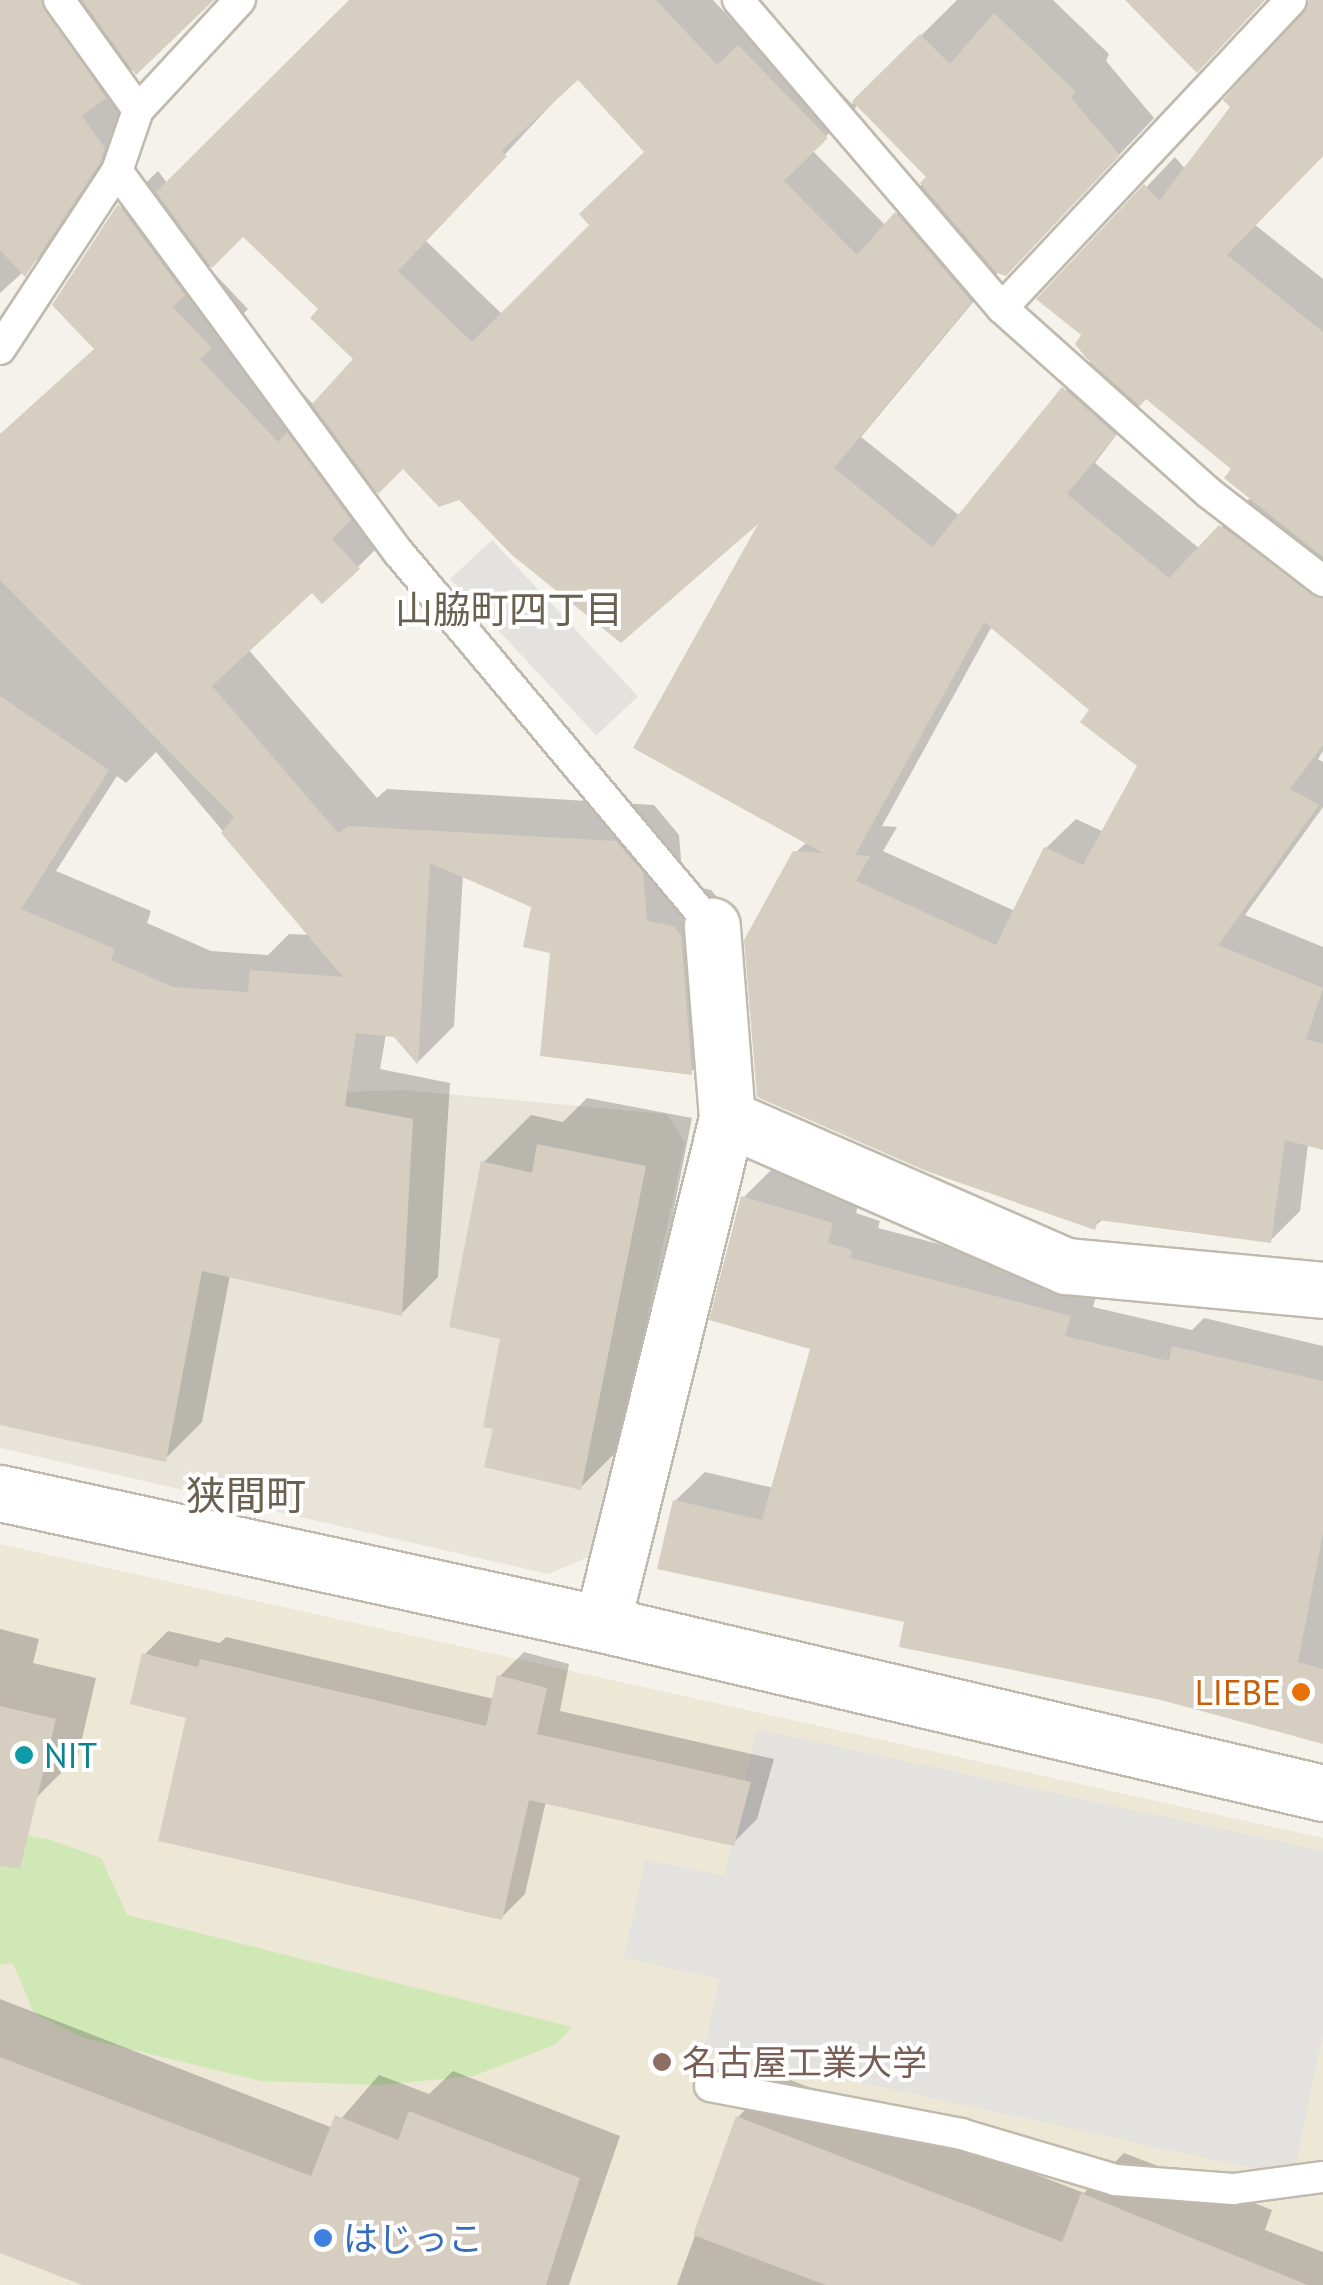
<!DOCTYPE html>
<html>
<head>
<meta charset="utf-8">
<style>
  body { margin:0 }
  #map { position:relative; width:1323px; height:2285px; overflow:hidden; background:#f5f2eb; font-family:"PT Sans","Noto Sans JP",sans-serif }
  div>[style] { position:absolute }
  .residential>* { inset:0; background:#e8e4d9 }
  .education>* { inset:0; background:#ede7d6 }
  .green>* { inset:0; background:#d0e7b6 }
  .parking>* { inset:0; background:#e4e2df; transform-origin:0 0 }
  .shadow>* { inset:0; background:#0003 }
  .building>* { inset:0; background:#d6cec1 }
  .roads { filter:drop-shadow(2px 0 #c0baae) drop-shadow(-2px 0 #c0baae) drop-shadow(0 2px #c0baae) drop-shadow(0 -2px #c0baae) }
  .service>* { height:30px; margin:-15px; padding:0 15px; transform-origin:15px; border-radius:15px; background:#fff }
  .minor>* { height:55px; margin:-27.5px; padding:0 27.5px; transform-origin:27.5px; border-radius:27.5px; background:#fff }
  .tertiary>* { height:55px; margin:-27.5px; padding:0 27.5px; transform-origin:27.5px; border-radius:27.5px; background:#fff }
  .dots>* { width:28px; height:28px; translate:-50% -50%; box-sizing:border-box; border:5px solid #fff; border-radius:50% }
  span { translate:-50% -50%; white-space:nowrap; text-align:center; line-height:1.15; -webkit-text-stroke:8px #fff; paint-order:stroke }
  .food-label { font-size:35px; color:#c56008 }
  .right { translate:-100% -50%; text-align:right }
  .culture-label { font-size:35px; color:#0d838f }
  .left { translate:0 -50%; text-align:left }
  .education-label { font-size:35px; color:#785e54 }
  .shop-label { font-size:35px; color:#366cbe }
  .neighbourhood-label { font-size:38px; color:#6b6151 }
  .quarter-label { font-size:40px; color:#6b6151 }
</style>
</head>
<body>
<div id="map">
  <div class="residential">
    <i style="clip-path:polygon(403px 1090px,667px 1114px,685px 1143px,596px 1554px,548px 1574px,0 1448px,0 1104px)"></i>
  </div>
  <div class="education">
    <i style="clip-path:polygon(0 1544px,1323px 1838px,1323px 2285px,0 2285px)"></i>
  </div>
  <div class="green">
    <i style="clip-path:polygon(0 1832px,48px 1839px,101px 1858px,127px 1915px,572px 2027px,555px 2045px,473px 2076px,380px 2085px,261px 2081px,84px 2038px,34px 2013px,13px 1963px,0 1965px)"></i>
  </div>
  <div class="parking">
    <i style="left:492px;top:540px;width:214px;height:57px;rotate:47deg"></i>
    <i style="clip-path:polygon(756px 1729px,1323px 1851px,1323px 2033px,1293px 2177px,705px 2048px,719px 1979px,624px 1958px,645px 1860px,725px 1876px)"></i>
  </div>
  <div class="shadow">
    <i style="clip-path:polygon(0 0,212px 0,112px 88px,131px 123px,54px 244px,0 293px)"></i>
    <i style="clip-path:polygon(evenodd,353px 0,713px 0,748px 37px,769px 17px,852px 104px,957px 0,1053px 0,1109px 54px,1106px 61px,1154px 118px,1042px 237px,999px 271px,861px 437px,960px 516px,1092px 360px,1084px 334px,1040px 299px,1175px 157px,1186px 170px,1311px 0,1323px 0,1323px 156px,1254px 224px,1323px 279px,1323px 751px,1318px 759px,1323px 762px,1323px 807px,1245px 915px,1323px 947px,1323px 1148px,1308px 1144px,1300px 1211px,1270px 1241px,1103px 1219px,1094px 1227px,795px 853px,807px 842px,766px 514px,460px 497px,404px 466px,367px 500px,395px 530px,358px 567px,312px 589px,248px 649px,377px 798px,387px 789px,654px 805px,679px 835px,683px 884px,711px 890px,718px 898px,728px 1036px,691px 1072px,553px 951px,534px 905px,463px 874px,454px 1026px,418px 1062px,395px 1035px,386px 1034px,380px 1069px,450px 1083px,438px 1277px,401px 1314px,230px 1275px,202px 1422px,165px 1459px,0 1422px,0 437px,96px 348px,55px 304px,121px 207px,158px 171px,168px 184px,353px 0,578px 76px,647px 151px,593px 225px,503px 315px,425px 240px,578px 76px,353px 0,859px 104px,929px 176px,886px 226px,812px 150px,859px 104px,353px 0,243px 234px,322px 309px,356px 359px,314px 405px,236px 321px,248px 309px,209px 268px,243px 234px,353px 0,1146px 396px,1235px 468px,1251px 497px,1200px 549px,1095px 463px,1146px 396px,353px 0,992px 626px,1093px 710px,1140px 766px,1104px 832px,1076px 819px,1046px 848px,1015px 911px,883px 851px,897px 827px,882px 826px,992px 626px,353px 0,156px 752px,311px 935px,289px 934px,268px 955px,211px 951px,147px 923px,151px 911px,56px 871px,117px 776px,126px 783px,156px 752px)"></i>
    <i style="clip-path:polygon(587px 1098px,692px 1118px,628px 1440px,580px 1488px,496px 1427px,503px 1337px,483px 1163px,531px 1115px,563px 1122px)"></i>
    <i style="clip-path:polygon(773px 1168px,861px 1193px,856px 1213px,880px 1221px,878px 1228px,1099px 1286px,1093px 1307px,1192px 1330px,1204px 1318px,1323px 1346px,1323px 1742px,907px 1620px,675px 1501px,705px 1472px,774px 1488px,813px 1347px,744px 1197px)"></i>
    <i style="clip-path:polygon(0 1629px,39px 1639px,33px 1663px,96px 1678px,78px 1756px,36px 1798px,0 1789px)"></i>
    <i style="clip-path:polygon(168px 1631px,220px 1643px,226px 1637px,494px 1699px,500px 1676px,524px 1652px,569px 1664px,560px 1711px,774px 1759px,757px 1819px,733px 1843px,546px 1801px,525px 1894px,501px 1918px,189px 1716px,144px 1655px)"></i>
    <i style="clip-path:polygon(0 1999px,333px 2128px,379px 2075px,429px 2094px,453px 2071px,620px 2136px,569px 2285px,89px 2285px,0 2251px)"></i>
    <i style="clip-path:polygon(780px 2076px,1084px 2193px,1124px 2153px,1272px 2210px,1265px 2230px,1323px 2252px,1323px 2285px,677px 2285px,738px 2117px)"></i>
  </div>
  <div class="building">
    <i style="clip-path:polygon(0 0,41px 0,106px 98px,82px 116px,105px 148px,100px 163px,25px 277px,0 250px)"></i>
    <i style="clip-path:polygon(82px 0,214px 0,136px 75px)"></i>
    <i style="clip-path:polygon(evenodd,349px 0,656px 0,717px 65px,738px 45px,828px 138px,784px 181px,857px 255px,895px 212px,972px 302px,834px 468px,932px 547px,1062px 387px,1116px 435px,1067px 494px,1169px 578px,1219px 525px,1323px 599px,1323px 745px,1290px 789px,1319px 805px,1218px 945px,1323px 988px,1306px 1039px,1323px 1044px,1323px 1150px,1285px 1140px,1271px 1243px,1098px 1220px,1095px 1230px,926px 1171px,757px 1097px,744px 940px,793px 851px,823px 853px,633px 748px,758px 524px,621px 643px,512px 555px,459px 500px,439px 507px,403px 469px,378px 494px,312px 404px,353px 359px,310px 318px,318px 309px,243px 237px,212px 268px,156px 192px,349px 0,578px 80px,644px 152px,579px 214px,589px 225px,472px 342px,398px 271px,507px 156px,501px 151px,578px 80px,349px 0,984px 622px,1089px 710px,1080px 722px,1137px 766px,1083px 865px,1044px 847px,996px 945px,856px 881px,870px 856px,855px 855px,984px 622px)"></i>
    <i style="clip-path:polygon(1125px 0,1265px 0,1197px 73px)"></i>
    <i style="clip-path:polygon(1309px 0,1323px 0,1323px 156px,1227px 255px,1323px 332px,1323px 557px,1224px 478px,1231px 469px,1146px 399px,1140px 406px,1086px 358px,1075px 344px,1081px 335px,1036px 299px,1144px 184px,1159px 201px,1230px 107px,1223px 100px)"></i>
    <i style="clip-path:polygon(994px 13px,1075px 91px,1071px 98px,1120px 155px,1006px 276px,997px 273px,920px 183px,926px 177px,852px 101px,920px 34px,950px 64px)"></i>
    <i style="clip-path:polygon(118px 204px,185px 295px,173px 307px,212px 348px,200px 359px,278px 442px,287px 432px,351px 520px,332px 539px,360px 569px,322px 604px,312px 593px,212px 686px,338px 833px,348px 826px,616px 841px,643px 872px,647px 921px,674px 926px,681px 936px,692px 1075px,540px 1056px,550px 953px,523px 947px,531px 907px,430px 863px,418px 1065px,394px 1037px,356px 1033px,345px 1106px,413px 1119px,402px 1316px,202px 1271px,166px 1462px,0 1425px,0 696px,109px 770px,21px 909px,115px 949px,111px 960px,173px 987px,248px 992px,250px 970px,343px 977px,221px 833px,234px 817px,0 580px,0 434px,94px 349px,52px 305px)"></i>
    <i style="clip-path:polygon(537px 1144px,646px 1166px,581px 1490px,484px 1467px,493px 1429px,483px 1427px,500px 1339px,449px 1327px,481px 1161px,532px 1173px)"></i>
    <i style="clip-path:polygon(741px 1196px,833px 1223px,828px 1243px,852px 1250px,850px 1258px,1071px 1316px,1065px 1336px,1169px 1361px,1172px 1346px,1323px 1381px,1323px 1533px,1298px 1662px,1323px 1669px,1323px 1744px,1161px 1700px,899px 1647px,904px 1622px,657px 1569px,673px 1500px,762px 1520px,810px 1349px,709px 1320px)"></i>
    <i style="clip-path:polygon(142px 1653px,198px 1667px,200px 1659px,486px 1726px,497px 1675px,547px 1688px,537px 1734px,751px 1782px,734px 1846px,529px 1800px,502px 1920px,158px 1841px,186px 1718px,130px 1704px)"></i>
    <i style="clip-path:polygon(0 1706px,56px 1719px,20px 1869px,0 1866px)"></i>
    <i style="clip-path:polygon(0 2057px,311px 2176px,335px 2115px,398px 2140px,409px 2111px,580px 2178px,546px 2285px,82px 2285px,0 2253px)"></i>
    <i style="clip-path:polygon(736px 2116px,1062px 2242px,1081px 2193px,1308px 2285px,826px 2285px,693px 2235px)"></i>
  </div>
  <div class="roads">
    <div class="service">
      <i style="left:59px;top:0;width:135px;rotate:54.3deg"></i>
      <i style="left:738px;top:0;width:406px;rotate:49.4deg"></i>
      <i style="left:1002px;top:308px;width:278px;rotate:41.8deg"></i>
      <i style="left:1209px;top:493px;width:144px;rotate:37.7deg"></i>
      <i style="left:117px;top:171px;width:475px;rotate:53.6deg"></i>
      <i style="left:399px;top:553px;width:487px;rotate:50deg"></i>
      <i style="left:1002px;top:308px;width:422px;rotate:-46.8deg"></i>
      <i style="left:0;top:349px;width:213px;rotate:-56.7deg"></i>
      <i style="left:117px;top:171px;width:65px;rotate:-71deg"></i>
      <i style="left:138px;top:110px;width:150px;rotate:-47.2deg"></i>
      <i style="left:710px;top:2086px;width:256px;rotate:10.8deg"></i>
      <i style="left:961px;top:2134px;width:161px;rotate:16.6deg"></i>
      <i style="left:1115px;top:2180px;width:118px;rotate:4.4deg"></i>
      <i style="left:1233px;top:2189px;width:91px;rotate:-7.6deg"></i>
    </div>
    <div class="minor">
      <i style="left:727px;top:1118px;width:370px;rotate:23.6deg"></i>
      <i style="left:1066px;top:1266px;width:258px;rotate:5.3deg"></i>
      <i style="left:602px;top:1624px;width:521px;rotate:-76.12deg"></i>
      <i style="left:727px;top:1118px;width:193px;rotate:-94.5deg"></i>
    </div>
    <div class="tertiary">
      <i style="left:0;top:1493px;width:616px;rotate:12.28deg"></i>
      <i style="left:602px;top:1624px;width:741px;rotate:13.19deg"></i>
    </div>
  </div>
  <div class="dots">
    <i style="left:1301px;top:1692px;background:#e8710a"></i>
    <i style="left:24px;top:1755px;background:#0f9aa8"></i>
    <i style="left:662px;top:2062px;background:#8d6e63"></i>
    <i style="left:323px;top:2238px;background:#3f7fe0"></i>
  </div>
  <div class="food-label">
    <span class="right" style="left:1281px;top:1692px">LIEBE</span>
  </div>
  <div class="culture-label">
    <span class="left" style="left:44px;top:1755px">NIT</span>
  </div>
  <div class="education-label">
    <span class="left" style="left:682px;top:2062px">名古屋工業大学</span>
  </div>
  <div class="shop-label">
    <span class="left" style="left:343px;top:2238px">はじっこ</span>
  </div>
  <div class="neighbourhood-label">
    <span style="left:509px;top:609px">山脇町四丁目</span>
  </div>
  <div class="quarter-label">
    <span style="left:246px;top:1495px">狭間町</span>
  </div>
</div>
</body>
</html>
